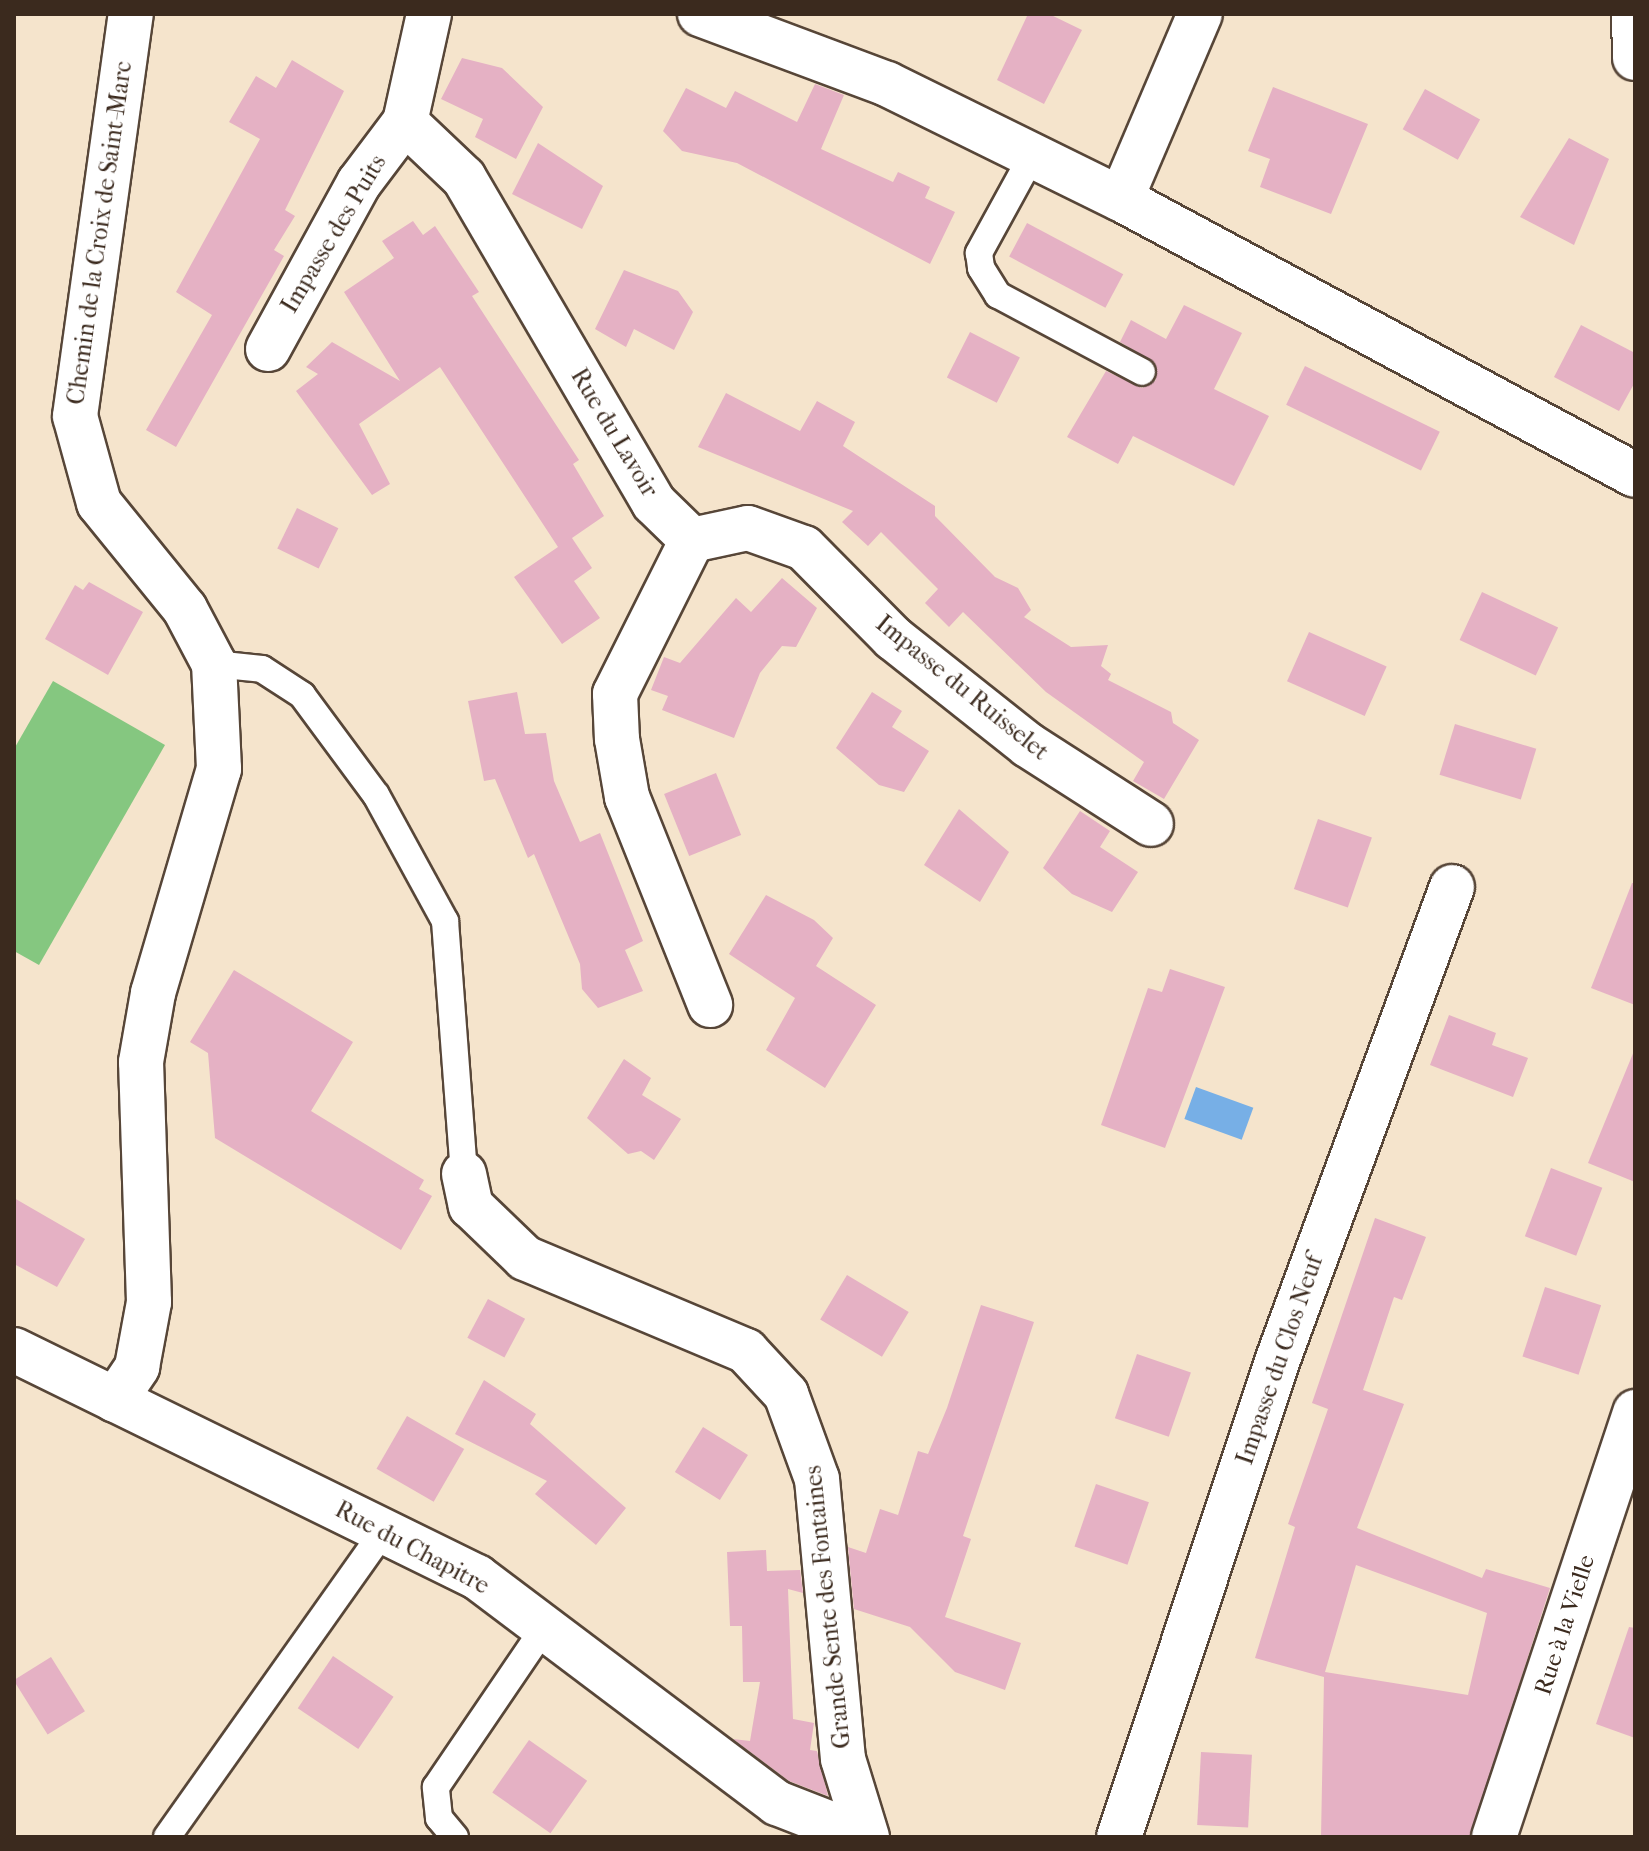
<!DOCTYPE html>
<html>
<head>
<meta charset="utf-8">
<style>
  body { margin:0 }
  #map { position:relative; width:1649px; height:1851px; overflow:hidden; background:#f5e4cc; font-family:"IM FELL French Canon",serif }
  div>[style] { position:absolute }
  .green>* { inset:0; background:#85c780 }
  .water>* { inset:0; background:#77afe6; transform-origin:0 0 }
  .building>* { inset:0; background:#e5b1c4; transform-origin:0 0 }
  .roads { filter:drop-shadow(2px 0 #574638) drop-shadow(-2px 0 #574638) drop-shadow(0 2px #574638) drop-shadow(0 -2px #574638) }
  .service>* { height:26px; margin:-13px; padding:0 13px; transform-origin:13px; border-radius:13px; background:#fff }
  .minor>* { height:44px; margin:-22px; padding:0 22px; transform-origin:22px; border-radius:22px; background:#fff }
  span { translate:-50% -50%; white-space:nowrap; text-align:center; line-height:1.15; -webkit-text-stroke:6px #fff; paint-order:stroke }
  .street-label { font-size:24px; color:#3b2a1e }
  .frame { position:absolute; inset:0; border:16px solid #3b2a1e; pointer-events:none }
</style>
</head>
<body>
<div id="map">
  <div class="green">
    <i style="clip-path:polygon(53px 681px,165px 745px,39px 965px,14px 951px,14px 749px)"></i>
  </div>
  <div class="water">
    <i style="left:1196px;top:1087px;width:61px;height:34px;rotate:20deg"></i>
  </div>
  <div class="building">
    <i style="clip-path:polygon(1028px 14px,1049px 14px,1082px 30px,1044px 104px,997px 80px)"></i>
    <i style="clip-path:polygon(462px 58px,502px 68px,543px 107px,516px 159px,475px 137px,483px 119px,441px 99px)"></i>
    <i style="clip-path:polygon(292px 60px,344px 91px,285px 210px,295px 216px,274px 250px,284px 256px,176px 447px,146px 430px,212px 315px,176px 292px,260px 139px,229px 122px,256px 76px,276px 88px)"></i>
    <i style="clip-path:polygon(815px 84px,844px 95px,821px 149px,893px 182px,898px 172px,930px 187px,925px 198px,955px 212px,930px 264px,737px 163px,682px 151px,663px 131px,686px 88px,726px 108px,735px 91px,797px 122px)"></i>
    <i style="clip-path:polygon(1273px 87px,1368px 124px,1331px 214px,1260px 187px,1270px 159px,1248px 151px)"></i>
    <i style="left:1425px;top:89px;width:63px;height:46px;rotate:29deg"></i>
    <i style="clip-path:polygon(1569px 138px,1609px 159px,1574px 245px,1520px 217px)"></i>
    <i style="clip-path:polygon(538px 143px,603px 186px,582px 229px,512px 194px)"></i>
    <i style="clip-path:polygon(413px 221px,423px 235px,435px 226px,479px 292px,472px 296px,579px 460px,573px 464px,604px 516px,572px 538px,592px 568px,574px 581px,600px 618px,562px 644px,514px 577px,558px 547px,440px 367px,359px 424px,390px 484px,372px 495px,296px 391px,318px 374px,306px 367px,332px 342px,400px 381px,344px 292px,394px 258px,382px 241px)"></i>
    <i style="left:1027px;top:223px;width:109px;height:38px;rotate:28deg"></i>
    <i style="clip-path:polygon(624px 270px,678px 291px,693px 312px,674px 350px,634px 329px,626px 347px,595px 329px)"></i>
    <i style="clip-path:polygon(1184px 305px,1242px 333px,1214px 389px,1269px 416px,1234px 486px,1133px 436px,1118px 464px,1067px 437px,1106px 371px,1142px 388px,1156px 380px,1155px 363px,1120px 342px,1131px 320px,1166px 339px)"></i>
    <i style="clip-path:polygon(1581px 325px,1635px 353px,1635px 382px,1619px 411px,1554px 377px)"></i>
    <i style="left:970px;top:332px;width:56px;height:51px;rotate:27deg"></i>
    <i style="left:1305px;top:366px;width:150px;height:43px;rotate:26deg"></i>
    <i style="clip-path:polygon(726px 393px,800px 431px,817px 401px,855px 422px,843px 446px,935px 506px,935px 516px,995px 577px,1018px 588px,1031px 610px,1024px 617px,1071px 647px,1108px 645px,1101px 666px,1111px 674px,1108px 680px,1171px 712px,1173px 723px,1199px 740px,1164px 799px,1133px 781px,1144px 762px,1046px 692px,963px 612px,949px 627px,925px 603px,938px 589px,881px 532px,868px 546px,842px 522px,853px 511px,698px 447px)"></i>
    <i style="left:297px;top:508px;width:46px;height:45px;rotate:26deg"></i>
    <i style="clip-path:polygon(782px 578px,817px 608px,796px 647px,782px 646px,760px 673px,734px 738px,662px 710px,668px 696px,651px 690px,664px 657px,680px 663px,736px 598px,751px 612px)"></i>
    <i style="clip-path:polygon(89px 582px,143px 612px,108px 675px,45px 639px,75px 585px,83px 590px)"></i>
    <i style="left:1482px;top:592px;width:84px;height:53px;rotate:25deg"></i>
    <i style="left:1309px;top:632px;width:85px;height:54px;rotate:24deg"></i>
    <i style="clip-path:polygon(517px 692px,525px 734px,546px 733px,554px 781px,580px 842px,600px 833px,643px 941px,625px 950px,643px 991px,598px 1008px,582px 989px,580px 964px,534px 854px,528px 858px,495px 779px,484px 781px,468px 701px)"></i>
    <i style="clip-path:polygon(872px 692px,902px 711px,892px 727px,929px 751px,904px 792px,879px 785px,836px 748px)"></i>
    <i style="left:1455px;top:724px;width:85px;height:53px;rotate:17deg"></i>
    <i style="left:716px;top:773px;width:67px;height:56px;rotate:68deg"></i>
    <i style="clip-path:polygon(959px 809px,1009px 852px,980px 902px,924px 865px)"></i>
    <i style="clip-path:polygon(1080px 811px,1110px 831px,1100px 847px,1138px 872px,1112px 912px,1072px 894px,1043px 868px)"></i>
    <i style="left:1318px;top:819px;width:57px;height:74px;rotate:19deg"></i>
    <i style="clip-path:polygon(1632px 883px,1635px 883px,1635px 1005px,1591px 988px)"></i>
    <i style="clip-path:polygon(766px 895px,814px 920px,833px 938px,816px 966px,876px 1005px,825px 1088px,766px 1050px,795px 998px,729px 954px)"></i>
    <i style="clip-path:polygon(1170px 969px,1225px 987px,1165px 1148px,1101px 1125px,1148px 988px,1162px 992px)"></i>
    <i style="clip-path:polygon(234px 970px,353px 1042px,311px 1111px,424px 1180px,419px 1189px,432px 1196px,401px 1250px,215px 1138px,208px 1053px,190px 1042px)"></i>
    <i style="clip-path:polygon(1449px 1015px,1496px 1033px,1492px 1045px,1528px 1058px,1513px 1097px,1430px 1065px)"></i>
    <i style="clip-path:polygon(1634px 1051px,1635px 1051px,1635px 1182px,1588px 1163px)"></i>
    <i style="clip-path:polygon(624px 1059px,651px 1078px,642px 1095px,681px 1119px,654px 1160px,641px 1151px,628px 1154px,587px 1118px)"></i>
    <i style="left:1551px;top:1168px;width:55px;height:73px;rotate:21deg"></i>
    <i style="clip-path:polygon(14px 1198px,85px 1239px,57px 1287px,14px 1264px)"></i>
    <i style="clip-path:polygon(evenodd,1375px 1218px,1426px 1237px,1402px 1300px,1394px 1297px,1363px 1390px,1404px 1404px,1357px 1528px,1482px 1578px,1486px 1569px,1550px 1588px,1470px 1837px,1321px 1837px,1324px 1677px,1255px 1658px,1295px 1527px,1288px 1524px,1328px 1409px,1312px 1403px,1375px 1218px,1356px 1565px,1487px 1613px,1468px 1695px,1325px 1672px,1356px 1565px)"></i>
    <i style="left:847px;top:1275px;width:72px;height:52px;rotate:31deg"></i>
    <i style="left:1545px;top:1287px;width:59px;height:73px;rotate:18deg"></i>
    <i style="left:488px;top:1299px;width:42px;height:44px;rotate:28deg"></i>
    <i style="clip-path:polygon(981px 1305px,1034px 1322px,963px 1536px,971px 1539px,945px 1617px,1021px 1643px,1005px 1690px,955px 1672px,910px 1627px,854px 1609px,848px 1547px,866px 1553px,880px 1509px,898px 1515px,918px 1451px,928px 1454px,947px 1408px)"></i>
    <i style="left:1137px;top:1354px;width:57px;height:68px;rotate:19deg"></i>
    <i style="clip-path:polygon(484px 1380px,536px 1414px,530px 1424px,626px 1508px,596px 1545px,535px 1494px,547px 1481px,455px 1434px)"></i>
    <i style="left:407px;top:1416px;width:66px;height:61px;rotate:30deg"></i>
    <i style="left:703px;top:1427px;width:53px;height:53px;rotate:32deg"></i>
    <i style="left:1096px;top:1484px;width:56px;height:66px;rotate:19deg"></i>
    <i style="clip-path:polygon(766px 1550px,767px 1571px,800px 1570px,803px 1593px,788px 1589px,793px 1719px,814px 1723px,810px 1750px,817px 1751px,828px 1796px,789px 1781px,733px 1739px,750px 1741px,760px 1682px,743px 1682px,742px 1626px,730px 1626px,727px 1552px)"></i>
    <i style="clip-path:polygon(1629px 1627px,1635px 1628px,1635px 1738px,1596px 1724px)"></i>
    <i style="left:333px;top:1656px;width:73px;height:63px;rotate:34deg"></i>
    <i style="left:51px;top:1657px;width:64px;height:44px;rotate:58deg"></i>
    <i style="left:529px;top:1740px;width:71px;height:64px;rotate:35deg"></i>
    <i style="left:1201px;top:1752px;width:51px;height:73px;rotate:3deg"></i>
  </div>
  <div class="roads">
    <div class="service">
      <i style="left:1032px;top:156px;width:111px;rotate:118.7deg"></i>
      <i style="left:979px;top:253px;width:15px;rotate:82deg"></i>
      <i style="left:981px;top:268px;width:32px;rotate:58deg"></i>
      <i style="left:998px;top:295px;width:163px;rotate:28.1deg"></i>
      <i style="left:214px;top:664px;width:48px;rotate:5.9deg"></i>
      <i style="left:262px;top:669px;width:48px;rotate:33deg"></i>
      <i style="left:302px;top:695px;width:124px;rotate:53.5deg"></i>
      <i style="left:376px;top:795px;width:144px;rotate:61.3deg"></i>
      <i style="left:445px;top:921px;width:254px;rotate:85.7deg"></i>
      <i style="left:167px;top:1837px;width:376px;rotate:-54.7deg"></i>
      <i style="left:455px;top:1837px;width:25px;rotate:-130deg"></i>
      <i style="left:439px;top:1818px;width:31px;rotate:-96deg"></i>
      <i style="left:436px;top:1787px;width:192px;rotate:-55.8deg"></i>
    </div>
    <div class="minor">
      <i style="left:429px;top:14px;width:111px;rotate:102.5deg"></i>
      <i style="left:405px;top:122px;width:81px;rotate:43.5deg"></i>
      <i style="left:464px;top:178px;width:376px;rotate:59.7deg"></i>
      <i style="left:654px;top:503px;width:53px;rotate:44.2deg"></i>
      <i style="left:692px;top:540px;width:172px;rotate:116.6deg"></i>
      <i style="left:615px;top:694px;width:45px;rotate:87.5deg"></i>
      <i style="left:617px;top:739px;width:59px;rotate:80.2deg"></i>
      <i style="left:627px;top:797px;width:224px;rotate:68.2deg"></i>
      <i style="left:700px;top:14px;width:200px;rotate:20.5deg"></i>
      <i style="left:887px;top:84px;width:261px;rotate:26.2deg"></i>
      <i style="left:1121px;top:199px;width:583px;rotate:28.23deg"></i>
      <i style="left:1634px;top:14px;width:44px;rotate:88.7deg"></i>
      <i style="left:1121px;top:199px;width:201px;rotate:-66.9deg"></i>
      <i style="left:268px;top:349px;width:189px;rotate:-61.3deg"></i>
      <i style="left:359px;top:183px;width:76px;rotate:-53deg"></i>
      <i style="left:692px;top:540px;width:57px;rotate:-12.1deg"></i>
      <i style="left:748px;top:528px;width:59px;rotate:19.7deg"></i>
      <i style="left:804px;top:548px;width:127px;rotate:45.3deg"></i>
      <i style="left:893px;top:638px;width:172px;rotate:38.4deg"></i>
      <i style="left:1028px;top:745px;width:146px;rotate:32.7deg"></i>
      <i style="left:464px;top:1174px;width:33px;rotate:78deg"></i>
      <i style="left:471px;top:1206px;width:75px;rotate:43.9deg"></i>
      <i style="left:525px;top:1258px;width:240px;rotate:22.8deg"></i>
      <i style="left:746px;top:1351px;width:59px;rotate:47.1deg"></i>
      <i style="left:786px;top:1394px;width:90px;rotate:70deg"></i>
      <i style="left:817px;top:1479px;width:281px;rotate:84.7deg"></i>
      <i style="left:843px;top:1759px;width:82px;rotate:72.9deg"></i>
      <i style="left:14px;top:1350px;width:516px;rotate:26.12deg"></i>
      <i style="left:477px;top:1577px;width:376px;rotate:37deg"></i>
      <i style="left:777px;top:1803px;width:93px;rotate:21.3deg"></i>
      <i style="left:115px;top:1400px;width:40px;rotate:-56deg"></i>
      <i style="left:137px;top:1367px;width:66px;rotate:-79.5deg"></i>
      <i style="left:149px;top:1302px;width:240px;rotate:-91.9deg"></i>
      <i style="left:141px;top:1062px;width:70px;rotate:-80.1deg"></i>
      <i style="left:153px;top:993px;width:234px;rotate:-73.6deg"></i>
      <i style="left:219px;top:769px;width:105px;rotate:-92.7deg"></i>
      <i style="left:214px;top:664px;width:62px;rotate:-117.8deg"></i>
      <i style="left:185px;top:609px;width:136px;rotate:-129.1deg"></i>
      <i style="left:99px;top:503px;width:90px;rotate:-105.4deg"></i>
      <i style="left:75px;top:416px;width:406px;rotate:-82.1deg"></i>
      <i style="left:1119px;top:1837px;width:504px;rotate:-71.6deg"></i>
      <i style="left:1278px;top:1359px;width:503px;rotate:-69.76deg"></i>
      <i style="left:1494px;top:1837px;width:448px;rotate:-71.6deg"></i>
    </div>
  </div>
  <div class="street-label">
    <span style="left:100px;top:233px;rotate:-82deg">Chemin de la Croix de Saint-Marc</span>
    <span style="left:334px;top:234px;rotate:-59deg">Impasse des Puits</span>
    <span style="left:614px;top:433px;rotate:59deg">Rue du Lavoir</span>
    <span style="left:962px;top:688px;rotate:39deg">Impasse du Ruisselet</span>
    <span style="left:1280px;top:1360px;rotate:-71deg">Impasse du Clos Neuf</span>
    <span style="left:412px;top:1548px;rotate:28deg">Rue du Chapitre</span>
    <span style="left:828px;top:1607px;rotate:-96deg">Grande Sente des Fontaines</span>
    <span style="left:1565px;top:1625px;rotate:-72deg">Rue à la Vielle</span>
  </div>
  <div class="frame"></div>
</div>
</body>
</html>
